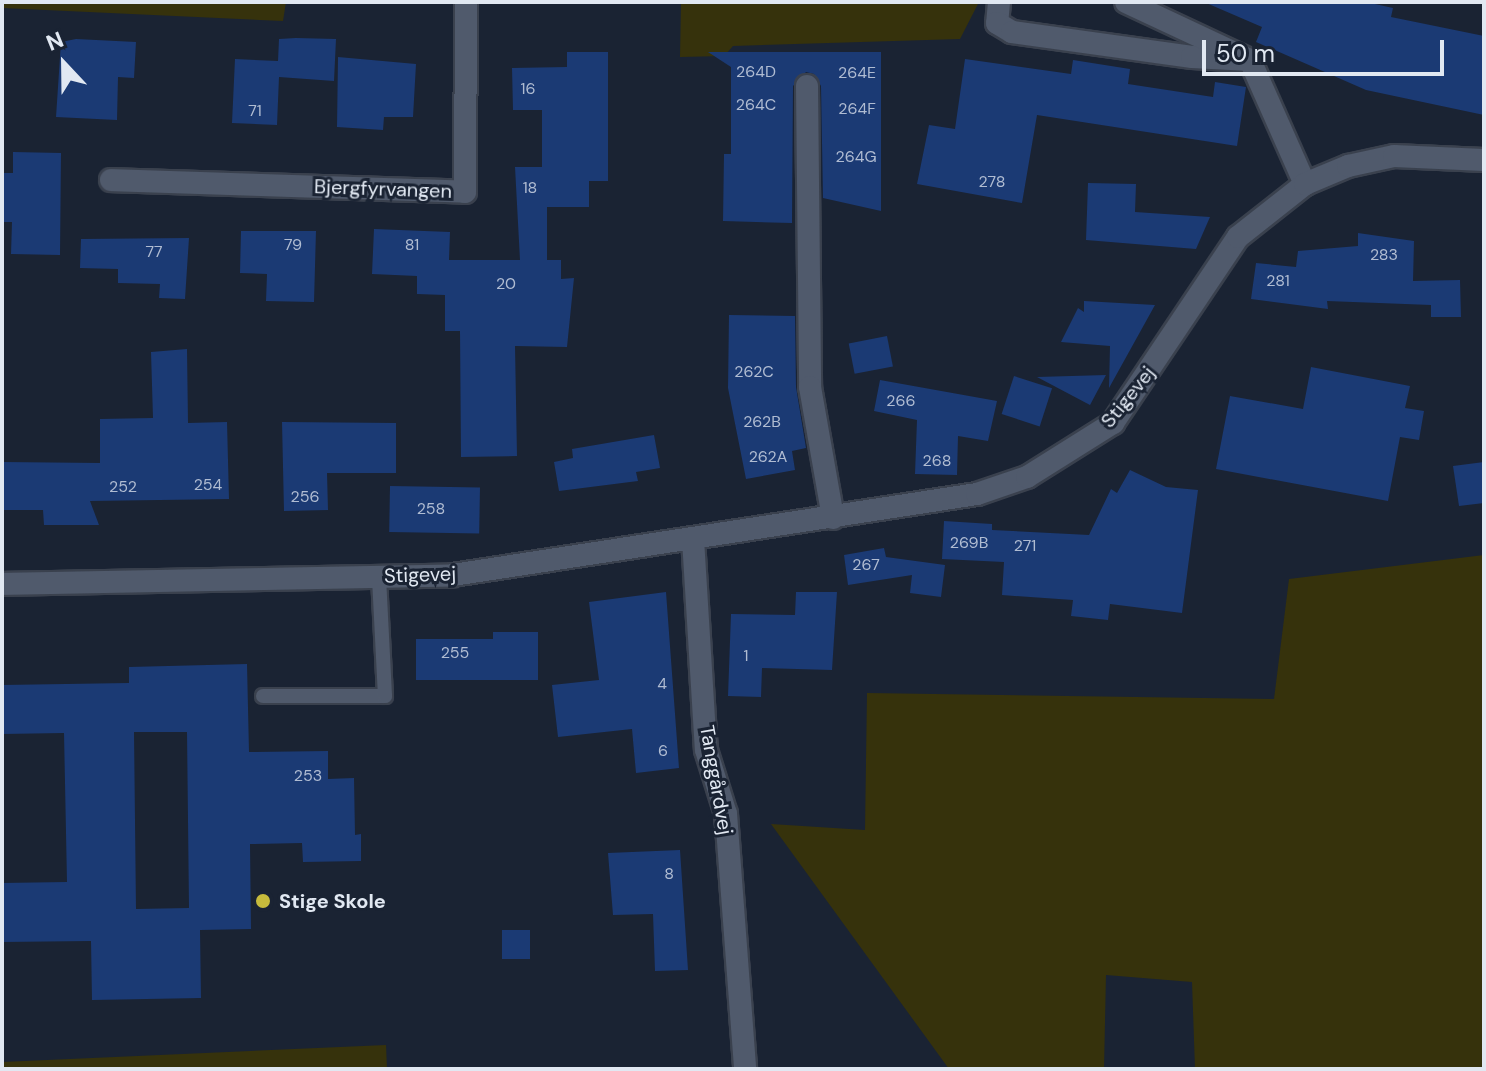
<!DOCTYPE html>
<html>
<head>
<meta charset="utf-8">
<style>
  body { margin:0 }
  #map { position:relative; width:1486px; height:1071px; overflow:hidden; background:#1a2333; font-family:"DM Sans",sans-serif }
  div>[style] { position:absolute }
  .green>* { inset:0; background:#36320c }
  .building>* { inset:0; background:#1b3a74; transform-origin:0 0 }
  .roads { filter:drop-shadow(2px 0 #3a414e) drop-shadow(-2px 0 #3a414e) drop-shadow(0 2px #3a414e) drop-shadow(0 -2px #3a414e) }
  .service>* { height:14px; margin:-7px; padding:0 7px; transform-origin:7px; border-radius:7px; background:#505a6c }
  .minor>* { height:22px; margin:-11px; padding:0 11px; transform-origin:11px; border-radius:11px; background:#505a6c }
  .tertiary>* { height:22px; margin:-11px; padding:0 11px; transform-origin:11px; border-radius:11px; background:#505a6c }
  .dots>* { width:22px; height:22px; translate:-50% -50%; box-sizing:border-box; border:4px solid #1a2333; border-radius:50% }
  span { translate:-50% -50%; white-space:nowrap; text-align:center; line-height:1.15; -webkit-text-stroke:6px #1a2333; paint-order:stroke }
  .number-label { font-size:16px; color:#b0bcd2 }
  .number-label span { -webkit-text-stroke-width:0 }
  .street-label { font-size:20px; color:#e1e8f2 }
  .poi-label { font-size:20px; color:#e1e8f2; font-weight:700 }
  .left { translate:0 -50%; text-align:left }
  .frame { position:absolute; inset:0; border:4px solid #e1e8f2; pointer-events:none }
  .north { position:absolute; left:24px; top:24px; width:80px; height:80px; -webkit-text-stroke:6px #1a2333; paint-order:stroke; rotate:338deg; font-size:22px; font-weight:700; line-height:32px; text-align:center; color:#e1e8f2 }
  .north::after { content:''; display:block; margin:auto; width:28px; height:36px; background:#e1e8f2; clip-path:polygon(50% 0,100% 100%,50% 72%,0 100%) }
  .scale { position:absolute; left:1202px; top:40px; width:242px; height:36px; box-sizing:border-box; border:4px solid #e1e8f2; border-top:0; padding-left:10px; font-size:24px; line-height:28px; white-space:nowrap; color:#e1e8f2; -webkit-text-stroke:6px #1a2333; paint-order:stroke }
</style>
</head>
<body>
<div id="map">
  <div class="green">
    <i style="clip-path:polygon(2px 2px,286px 2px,283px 21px,2px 8px)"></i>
    <i style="clip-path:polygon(681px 2px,979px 2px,960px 39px,733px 46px,724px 56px,680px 57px)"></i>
    <i style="clip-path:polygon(1484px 555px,1484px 1069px,1195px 1069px,1192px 982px,1106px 975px,1104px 1069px,949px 1069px,771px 824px,865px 830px,867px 693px,1274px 699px,1289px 579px)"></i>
    <i style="clip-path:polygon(386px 1045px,387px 1069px,2px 1069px,2px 1062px)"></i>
  </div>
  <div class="building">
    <i style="clip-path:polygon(1204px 2px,1366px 2px,1393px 8px,1391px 17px,1484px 36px,1484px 115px,1366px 90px,1256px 42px,1262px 27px)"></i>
    <i style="clip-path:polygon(296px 38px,336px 39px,334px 81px,279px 77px,277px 125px,232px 123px,235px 59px,278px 61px,279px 39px)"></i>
    <i style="clip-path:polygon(76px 39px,136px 42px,134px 78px,118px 77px,117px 120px,56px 117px,61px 42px)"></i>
    <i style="clip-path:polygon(567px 52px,608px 52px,608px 181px,589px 181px,589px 207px,547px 207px,547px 260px,561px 260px,561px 279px,574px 278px,567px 347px,515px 346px,517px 456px,461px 457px,460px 331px,445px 331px,445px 295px,417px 294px,417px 276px,372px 274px,374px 229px,450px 232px,449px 260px,520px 260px,515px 167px,542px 167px,542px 110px,513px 110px,512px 68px,567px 67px)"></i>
    <i style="clip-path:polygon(708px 52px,881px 52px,881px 211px,823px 198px,821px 86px,814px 74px,806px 72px,793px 86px,792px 223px,723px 221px,724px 154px,731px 154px,731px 67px)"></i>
    <i style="clip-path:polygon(338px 57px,416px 64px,413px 117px,384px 117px,383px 130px,337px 127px)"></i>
    <i style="clip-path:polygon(965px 59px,1071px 74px,1073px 60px,1130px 69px,1128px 84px,1213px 97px,1215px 82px,1246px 87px,1237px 146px,1037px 115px,1022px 203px,917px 184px,929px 125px,955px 129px)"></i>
    <i style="clip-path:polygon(13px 152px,61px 153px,60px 255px,11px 254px,12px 222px,2px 222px,2px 173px,13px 173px)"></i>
    <i style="clip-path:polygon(1088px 183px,1136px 184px,1135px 212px,1210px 217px,1196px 249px,1086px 240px)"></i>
    <i style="clip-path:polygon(241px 231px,316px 231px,314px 302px,266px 301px,267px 274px,240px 273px)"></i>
    <i style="clip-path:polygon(1358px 233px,1414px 241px,1413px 281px,1460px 280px,1461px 317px,1431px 317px,1431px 305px,1327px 301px,1328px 309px,1251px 299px,1256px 263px,1296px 267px,1298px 251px,1358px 246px)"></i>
    <i style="clip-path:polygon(189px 238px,185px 299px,159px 298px,160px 284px,118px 283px,118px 269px,80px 268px,81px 239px)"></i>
    <i style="clip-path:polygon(1084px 301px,1155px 305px,1109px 388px,1110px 346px,1061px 342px,1078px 308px,1084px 312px)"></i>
    <i style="clip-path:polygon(729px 315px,795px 316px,796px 387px,806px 448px,792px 451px,795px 470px,746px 479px,728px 388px)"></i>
    <i style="left:887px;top:336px;width:31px;height:39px;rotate:79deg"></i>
    <i style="clip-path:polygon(187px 349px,188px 423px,227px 422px,229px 499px,90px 501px,99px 525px,44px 525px,43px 510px,2px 510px,2px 462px,100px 463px,100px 419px,153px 418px,151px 352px)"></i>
    <i style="clip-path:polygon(1311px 367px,1410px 386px,1405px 408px,1424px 411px,1419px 440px,1400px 437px,1388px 501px,1216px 469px,1230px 396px,1303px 409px)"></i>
    <i style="clip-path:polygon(1106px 375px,1090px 405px,1037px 377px)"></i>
    <i style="left:1014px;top:376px;width:40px;height:40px;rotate:18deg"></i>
    <i style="clip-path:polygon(880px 380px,997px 401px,988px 441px,958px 436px,957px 475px,915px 474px,917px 420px,874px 411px)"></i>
    <i style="clip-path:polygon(282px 422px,396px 423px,396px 473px,327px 473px,328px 510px,284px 511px)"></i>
    <i style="clip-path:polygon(654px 435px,660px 468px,636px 472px,638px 481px,559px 491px,554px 462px,573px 458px,572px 449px)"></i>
    <i style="clip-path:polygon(1484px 462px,1484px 503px,1459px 506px,1453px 466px)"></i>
    <i style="clip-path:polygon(1130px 470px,1166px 487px,1198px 490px,1182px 613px,1110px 604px,1108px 620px,1071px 616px,1073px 600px,1002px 595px,1004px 562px,942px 559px,944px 521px,992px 524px,992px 530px,1089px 535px,1111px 489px,1117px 493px)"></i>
    <i style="left:390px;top:486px;width:90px;height:46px;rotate:1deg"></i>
    <i style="clip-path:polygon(884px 548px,886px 557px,945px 565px,941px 597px,910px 593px,912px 575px,848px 585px,844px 555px)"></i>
    <i style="clip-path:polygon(666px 592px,679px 768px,636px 773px,632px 729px,558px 737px,552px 685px,599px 680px,589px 602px)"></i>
    <i style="clip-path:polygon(796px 592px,837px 592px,832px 670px,762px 668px,761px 697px,728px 696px,731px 614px,795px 615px)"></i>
    <i style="clip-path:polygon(493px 632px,538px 632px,538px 680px,416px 680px,416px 639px,493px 639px)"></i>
    <i style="clip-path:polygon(evenodd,247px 664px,249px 752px,328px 751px,328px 779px,354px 778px,355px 835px,361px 834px,361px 861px,303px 862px,302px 843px,250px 844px,251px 929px,200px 930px,201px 998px,92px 1000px,91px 941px,2px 942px,2px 883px,67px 882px,64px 733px,2px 734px,2px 685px,129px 683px,129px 667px,247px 664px,134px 732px,187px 732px,189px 908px,136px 909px,134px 732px)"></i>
    <i style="clip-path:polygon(680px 850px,688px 970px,655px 971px,653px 914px,613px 915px,608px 853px)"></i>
    <i style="left:502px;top:930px;width:28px;height:29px"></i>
  </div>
  <div class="roads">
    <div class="service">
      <i style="left:263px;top:696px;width:122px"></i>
      <i style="left:385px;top:696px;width:119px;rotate:-92.9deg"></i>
    </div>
    <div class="minor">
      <i style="left:999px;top:2px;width:21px;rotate:95deg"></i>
      <i style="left:997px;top:23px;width:17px;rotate:31deg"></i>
      <i style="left:1012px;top:32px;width:182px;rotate:7.9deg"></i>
      <i style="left:1192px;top:57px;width:58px;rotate:3deg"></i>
      <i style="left:1126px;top:2px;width:137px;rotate:25.1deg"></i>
      <i style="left:1250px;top:60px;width:136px;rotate:66.1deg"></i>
      <i style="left:807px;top:86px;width:301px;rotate:89.4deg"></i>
      <i style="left:810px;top:387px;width:133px;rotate:80deg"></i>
      <i style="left:111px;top:180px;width:354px;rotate:1.9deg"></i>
      <i style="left:465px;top:192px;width:190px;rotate:-89.7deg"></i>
      <i style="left:693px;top:539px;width:211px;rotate:86.5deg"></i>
      <i style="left:706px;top:750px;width:67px;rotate:72.6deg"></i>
      <i style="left:726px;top:814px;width:256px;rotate:85.7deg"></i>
    </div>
    <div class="tertiary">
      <i style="left:2px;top:584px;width:451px;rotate:-1.1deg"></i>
      <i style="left:453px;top:575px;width:530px;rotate:-8.79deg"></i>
      <i style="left:977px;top:494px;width:53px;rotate:-18.8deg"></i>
      <i style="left:1027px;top:477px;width:102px;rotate:-32.1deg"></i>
      <i style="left:1113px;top:423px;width:224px;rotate:-56.1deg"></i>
      <i style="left:1238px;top:237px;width:85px;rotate:-38.3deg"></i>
      <i style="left:1305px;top:184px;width:47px;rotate:-22.7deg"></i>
      <i style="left:1348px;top:166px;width:47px;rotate:-12.3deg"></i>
      <i style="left:1394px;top:156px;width:90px;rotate:2.5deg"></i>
    </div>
  </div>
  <div class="dots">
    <i style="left:263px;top:901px;background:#c7bb3c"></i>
  </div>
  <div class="number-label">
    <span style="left:756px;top:72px">264D</span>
    <span style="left:857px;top:73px">264E</span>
    <span style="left:528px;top:89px">16</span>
    <span style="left:756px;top:105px">264C</span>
    <span style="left:857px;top:109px">264F</span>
    <span style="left:255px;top:111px">71</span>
    <span style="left:856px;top:157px">264G</span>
    <span style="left:992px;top:182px">278</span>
    <span style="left:530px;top:188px">18</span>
    <span style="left:293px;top:245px">79</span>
    <span style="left:412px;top:245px">81</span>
    <span style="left:154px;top:252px">77</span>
    <span style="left:1384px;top:255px">283</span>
    <span style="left:1278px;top:281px">281</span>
    <span style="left:506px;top:284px">20</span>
    <span style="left:754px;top:372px">262C</span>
    <span style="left:901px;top:401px">266</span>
    <span style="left:762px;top:422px">262B</span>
    <span style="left:768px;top:457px">262A</span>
    <span style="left:937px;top:461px">268</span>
    <span style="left:208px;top:485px">254</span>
    <span style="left:123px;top:487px">252</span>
    <span style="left:305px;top:497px">256</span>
    <span style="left:431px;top:509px">258</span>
    <span style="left:969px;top:543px">269B</span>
    <span style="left:1025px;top:546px">271</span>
    <span style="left:866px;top:565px">267</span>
    <span style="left:455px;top:653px">255</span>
    <span style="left:746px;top:656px">1</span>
    <span style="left:662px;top:684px">4</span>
    <span style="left:663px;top:751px">6</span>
    <span style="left:308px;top:776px">253</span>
    <span style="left:669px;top:874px">8</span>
  </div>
  <div class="street-label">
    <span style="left:383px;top:189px;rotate:2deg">Bjergfyrvangen</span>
    <span style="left:1128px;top:397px;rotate:-51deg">Stigevej</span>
    <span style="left:420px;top:575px;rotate:-2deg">Stigevej</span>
    <span style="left:716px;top:780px;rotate:80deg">Tanggårdvej</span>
  </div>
  <div class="poi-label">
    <span class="left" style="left:279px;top:901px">Stige Skole</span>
  </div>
  <div class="frame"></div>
  <div class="north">N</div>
  <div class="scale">50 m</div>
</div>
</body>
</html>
